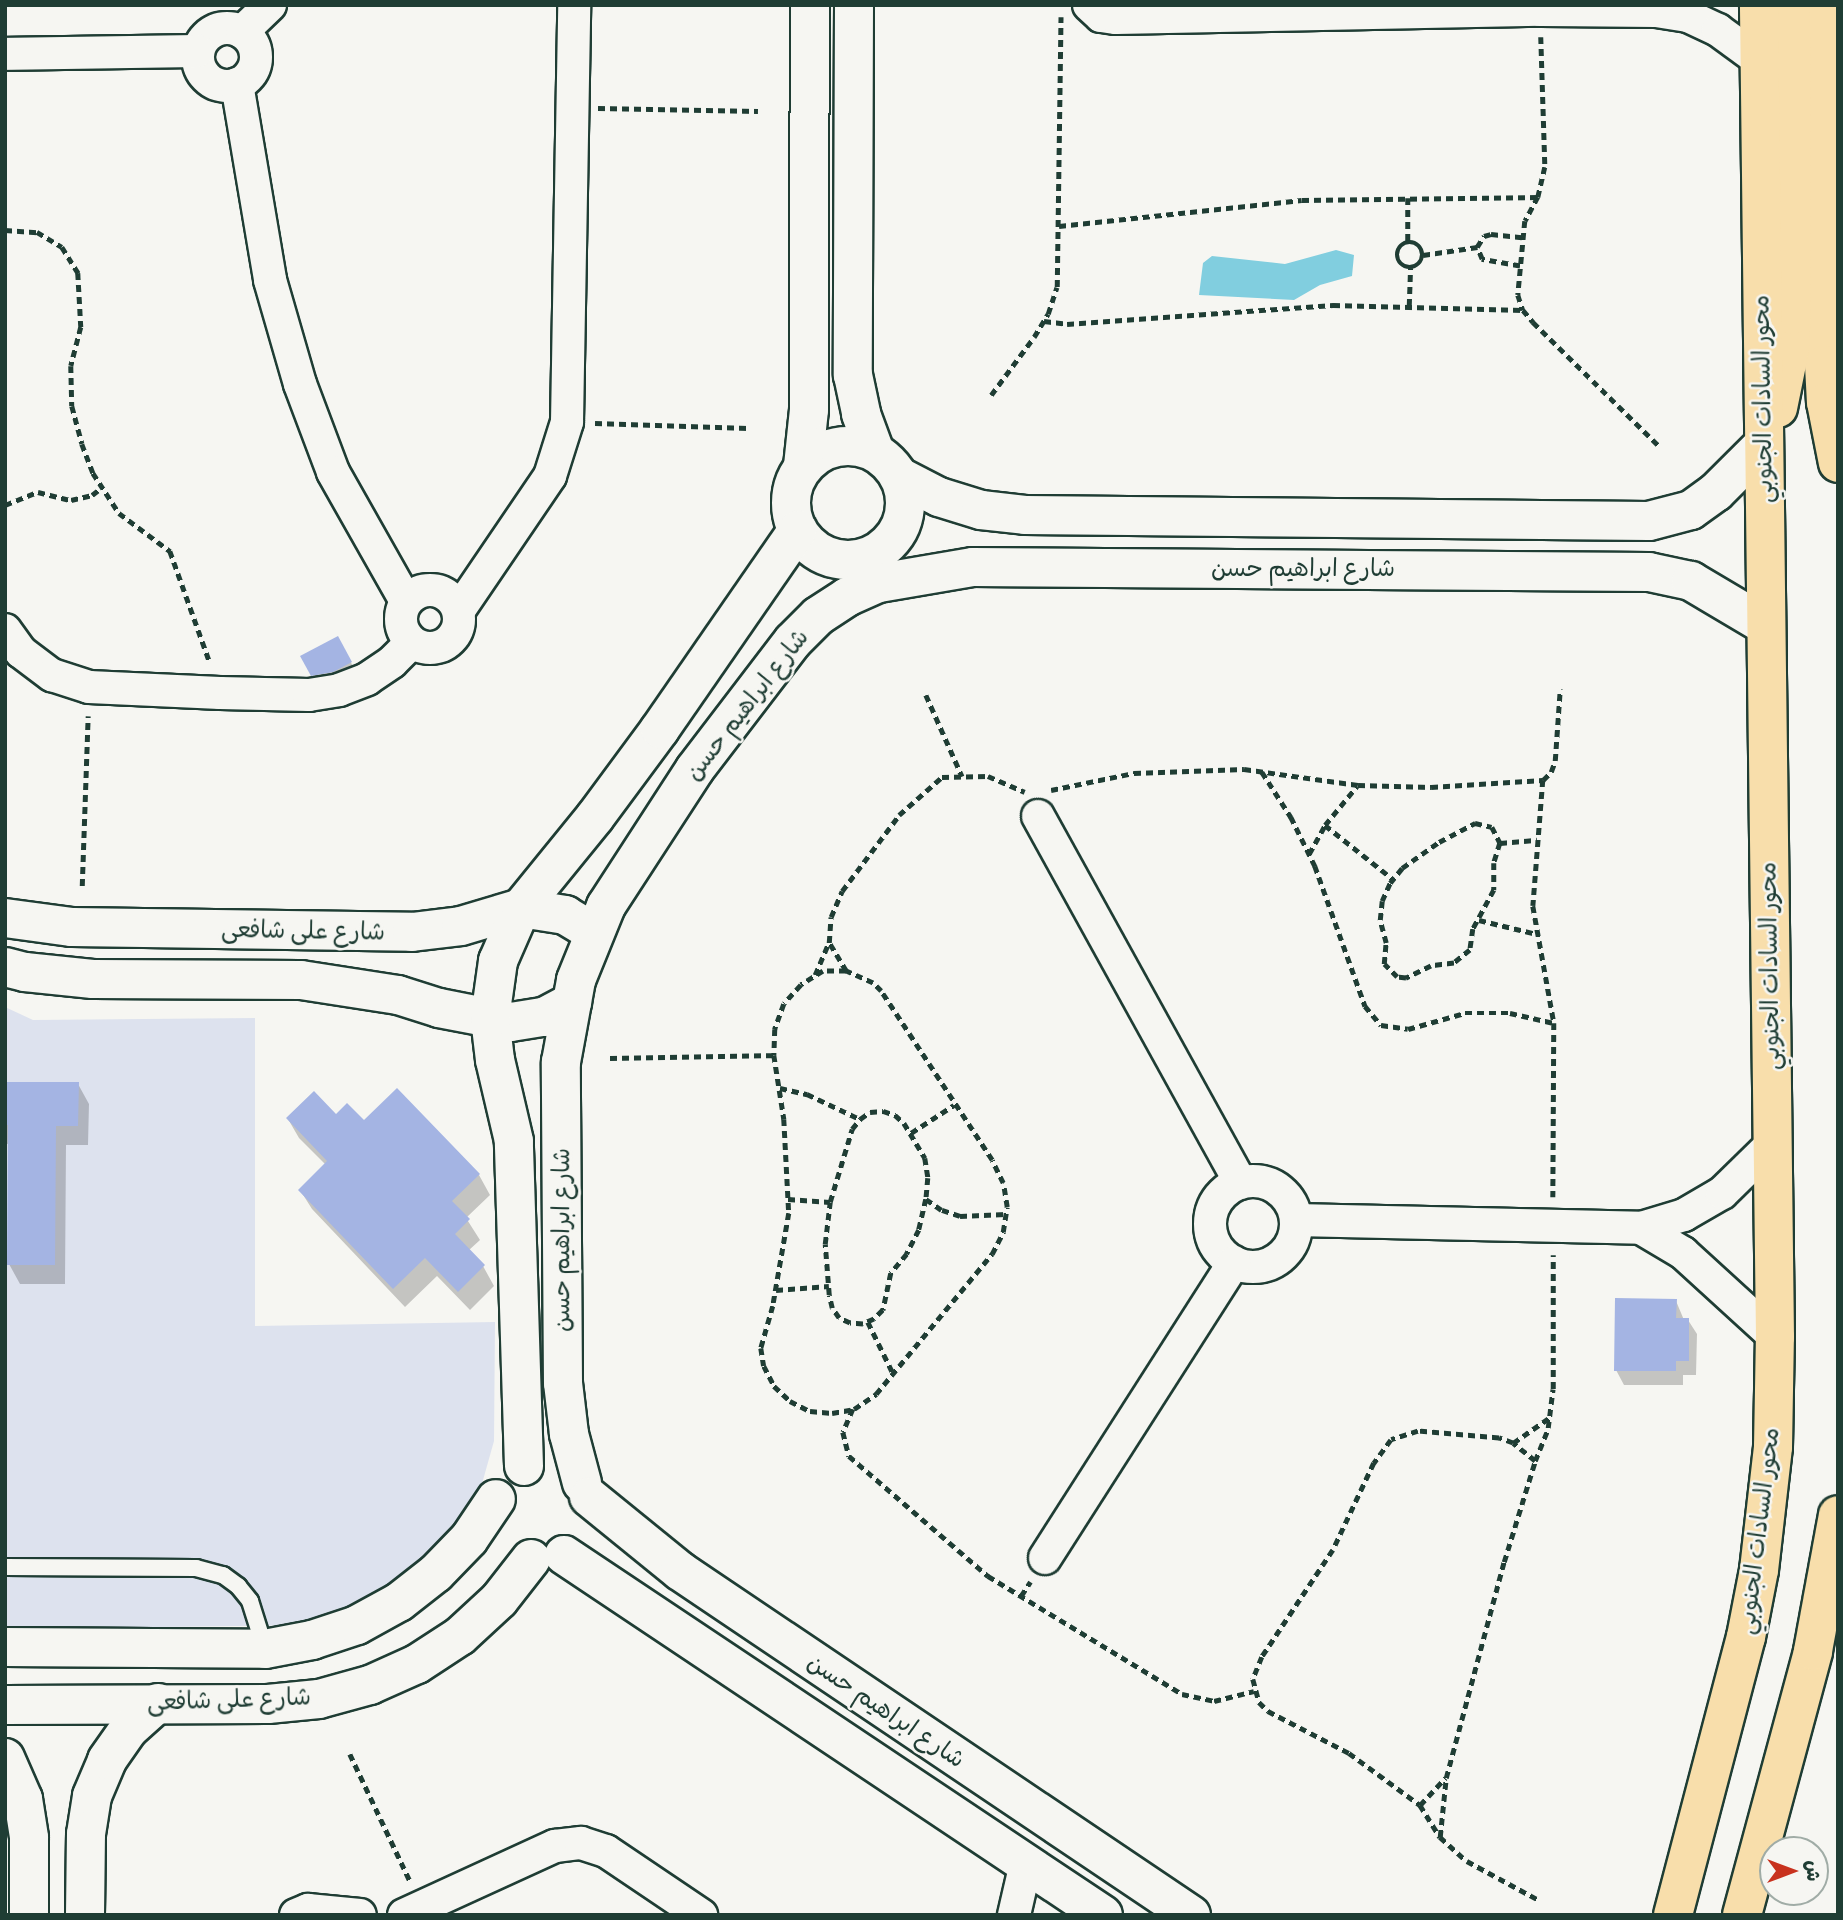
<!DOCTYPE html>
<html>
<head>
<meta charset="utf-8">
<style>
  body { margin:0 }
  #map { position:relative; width:1843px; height:1920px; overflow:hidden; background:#f6f6f2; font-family:Pangolin,"Playpen Sans Arabic",sans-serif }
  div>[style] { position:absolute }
  .built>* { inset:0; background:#dde2ee }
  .water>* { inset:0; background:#81cedf }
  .shadow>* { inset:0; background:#0003 }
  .building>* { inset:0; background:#a4b4e3 }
  .path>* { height:4.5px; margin-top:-2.25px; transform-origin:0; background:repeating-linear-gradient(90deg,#1f3d34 0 7px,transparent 0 12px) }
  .path>.ring { margin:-2.25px; padding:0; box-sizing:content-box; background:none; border:4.5px solid #1f3d34; border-radius:50% }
  .roads { filter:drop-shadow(2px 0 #1f3d34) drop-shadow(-2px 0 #1f3d34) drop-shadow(0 2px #1f3d34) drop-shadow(0 -2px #1f3d34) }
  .lane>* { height:16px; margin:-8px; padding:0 8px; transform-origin:8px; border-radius:8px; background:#f6f6f2 }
  .street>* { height:32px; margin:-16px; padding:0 16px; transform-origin:16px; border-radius:16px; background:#f6f6f2 }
  .street>.ring { margin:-16px; padding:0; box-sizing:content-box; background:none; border:32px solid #f6f6f2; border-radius:50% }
  .secondary>* { height:38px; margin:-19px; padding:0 19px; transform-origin:19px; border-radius:19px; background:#f6f6f2 }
  .secondary>.ring { margin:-19px; padding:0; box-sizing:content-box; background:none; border:38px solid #f6f6f2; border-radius:50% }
  .primary>* { height:38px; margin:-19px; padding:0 19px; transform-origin:19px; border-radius:19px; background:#f8deab }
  span { translate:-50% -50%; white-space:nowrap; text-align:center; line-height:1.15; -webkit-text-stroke:5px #f6f6f2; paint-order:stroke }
  .street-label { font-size:24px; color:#1f3d34 }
  .frame { position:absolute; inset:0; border:7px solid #1f3d34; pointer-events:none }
  .north { position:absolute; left:1759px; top:1836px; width:70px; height:70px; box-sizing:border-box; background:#f6f6f2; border:2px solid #a0aca6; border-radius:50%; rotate:90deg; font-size:19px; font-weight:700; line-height:28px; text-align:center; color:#1f3d34 }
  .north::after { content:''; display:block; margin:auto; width:24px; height:32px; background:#c8321e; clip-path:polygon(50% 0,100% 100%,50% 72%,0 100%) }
</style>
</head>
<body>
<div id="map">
  <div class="built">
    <i style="clip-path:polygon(5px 1007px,33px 1020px,255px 1018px,255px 1326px,495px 1322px,494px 1441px,476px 1505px,433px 1561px,319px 1625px,5px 1629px)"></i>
  </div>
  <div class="water">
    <i style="clip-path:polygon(1336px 250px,1354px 255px,1352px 276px,1320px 285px,1294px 300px,1199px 295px,1203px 263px,1212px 256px,1285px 264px)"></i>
  </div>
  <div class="shadow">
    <i style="clip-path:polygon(338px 638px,356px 672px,318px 685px,303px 657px)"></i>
    <i style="clip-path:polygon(5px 1083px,78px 1084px,89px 1104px,88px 1145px,66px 1145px,65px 1284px,20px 1284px,9px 1264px,10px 1144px,5px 1144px)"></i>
    <i style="clip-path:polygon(397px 1090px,479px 1175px,490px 1195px,466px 1218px,480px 1240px,468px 1251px,483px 1266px,494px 1286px,470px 1310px,437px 1276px,405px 1307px,312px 1209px,300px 1190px,326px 1165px,299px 1138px,288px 1119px,336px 1117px,364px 1122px)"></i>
    <i style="clip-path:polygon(1676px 1301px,1684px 1320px,1688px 1320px,1697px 1334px,1696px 1375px,1683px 1375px,1683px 1385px,1624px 1385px,1616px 1370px)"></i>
  </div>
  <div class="building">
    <i style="clip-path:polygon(338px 636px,352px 662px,333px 672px,311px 676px,300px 656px)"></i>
    <i style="clip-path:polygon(5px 1082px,79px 1082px,78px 1126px,56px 1126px,55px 1265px,7px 1265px,8px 1125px,5px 1125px)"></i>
    <i style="clip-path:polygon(397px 1088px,480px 1174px,452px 1201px,470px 1219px,455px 1234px,485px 1265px,458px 1292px,425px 1258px,393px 1289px,298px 1190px,327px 1161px,286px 1118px,314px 1091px,336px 1114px,347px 1103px,364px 1120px)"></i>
    <i style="clip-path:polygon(1615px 1298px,1677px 1299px,1676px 1318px,1689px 1318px,1689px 1361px,1676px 1361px,1676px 1371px,1614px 1371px)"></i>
  </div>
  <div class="path">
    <i style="left:1541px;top:37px;width:130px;rotate:88.2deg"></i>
    <i style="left:1545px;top:167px;width:31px;rotate:103deg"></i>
    <i style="left:1538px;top:197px;width:27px;rotate:118deg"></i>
    <i style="left:1525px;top:221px;width:74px;rotate:95.4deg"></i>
    <i style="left:1518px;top:295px;width:16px;rotate:72deg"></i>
    <i style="left:1523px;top:310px;width:16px;rotate:50deg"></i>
    <i style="left:1533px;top:322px;width:178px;rotate:44.5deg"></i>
    <i style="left:598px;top:108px;width:160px;rotate:1.1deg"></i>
    <i style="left:1408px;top:198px;width:44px;rotate:90deg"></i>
    <i style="left:1059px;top:226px;width:244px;rotate:-6.1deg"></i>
    <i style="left:1302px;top:200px;width:236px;rotate:-0.7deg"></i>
    <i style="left:5px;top:230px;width:32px;rotate:4deg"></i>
    <i style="left:37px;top:232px;width:29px;rotate:31deg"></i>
    <i style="left:62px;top:247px;width:31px;rotate:58deg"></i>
    <i style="left:78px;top:273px;width:54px;rotate:86.8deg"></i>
    <i style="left:81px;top:327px;width:40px;rotate:104.4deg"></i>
    <i style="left:71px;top:366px;width:40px;rotate:88.6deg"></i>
    <i style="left:72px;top:406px;width:39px;rotate:75deg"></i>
    <i style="left:82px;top:444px;width:31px;rotate:69deg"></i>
    <i style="left:93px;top:473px;width:48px;rotate:57deg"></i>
    <i style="left:119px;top:513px;width:64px;rotate:36.7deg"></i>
    <i style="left:170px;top:551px;width:119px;rotate:70.3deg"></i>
    <i class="ring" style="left:1397px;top:242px;width:21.5px;height:21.5px"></i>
    <i style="left:1423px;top:255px;width:55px;rotate:-8.4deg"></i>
    <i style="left:1520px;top:266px;width:39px;rotate:-170deg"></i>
    <i style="left:1482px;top:259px;width:13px;rotate:-113deg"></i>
    <i style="left:1477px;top:247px;width:13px;rotate:-58deg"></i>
    <i style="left:1484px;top:236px;width:7px;rotate:-16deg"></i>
    <i style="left:1491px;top:234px;width:31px;rotate:6deg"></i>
    <i style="left:1409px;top:306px;width:38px;rotate:-88deg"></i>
    <i style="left:1044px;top:321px;width:23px;rotate:7deg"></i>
    <i style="left:1067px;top:324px;width:267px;rotate:-4.1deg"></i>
    <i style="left:1333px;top:305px;width:190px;rotate:1.5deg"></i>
    <i style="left:991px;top:395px;width:72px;rotate:-53.4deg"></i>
    <i style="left:1034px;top:337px;width:27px;rotate:-59deg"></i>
    <i style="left:1048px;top:314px;width:28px;rotate:-72deg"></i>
    <i style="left:1057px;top:287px;width:270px;rotate:-89.2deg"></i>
    <i style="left:595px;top:423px;width:153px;rotate:1.9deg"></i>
    <i style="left:5px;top:505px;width:35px;rotate:-22deg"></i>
    <i style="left:38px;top:492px;width:34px;rotate:14deg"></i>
    <i style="left:71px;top:500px;width:22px;rotate:-13deg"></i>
    <i style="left:92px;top:495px;width:11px;rotate:-38deg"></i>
    <i style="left:926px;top:695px;width:89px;rotate:66deg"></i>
    <i style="left:1262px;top:772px;width:54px;rotate:57.2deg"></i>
    <i style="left:1291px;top:817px;width:55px;rotate:63.9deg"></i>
    <i style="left:1315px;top:866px;width:149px;rotate:70.3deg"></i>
    <i style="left:1365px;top:1006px;width:25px;rotate:50deg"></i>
    <i style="left:1381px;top:1025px;width:27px;rotate:8deg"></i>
    <i style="left:1408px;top:1029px;width:59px;rotate:-15.7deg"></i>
    <i style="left:1465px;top:1013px;width:45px"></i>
    <i style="left:1510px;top:1013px;width:45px;rotate:12.8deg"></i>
    <i style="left:1543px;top:780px;width:126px;rotate:94.5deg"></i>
    <i style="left:1533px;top:906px;width:119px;rotate:79.8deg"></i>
    <i style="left:1554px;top:1023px;width:174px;rotate:90.3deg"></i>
    <i style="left:1051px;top:790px;width:85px;rotate:-11.6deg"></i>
    <i style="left:1134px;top:773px;width:110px;rotate:-2.1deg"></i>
    <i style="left:1244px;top:769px;width:115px;rotate:8deg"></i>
    <i style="left:1358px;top:785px;width:73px;rotate:1.6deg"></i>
    <i style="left:1431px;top:787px;width:112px;rotate:-3.6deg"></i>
    <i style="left:1543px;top:780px;width:11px;rotate:-45deg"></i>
    <i style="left:1551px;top:772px;width:12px;rotate:-70deg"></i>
    <i style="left:1555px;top:761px;width:72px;rotate:-86deg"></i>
    <i style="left:1475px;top:823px;width:17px;rotate:13deg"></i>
    <i style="left:1492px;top:827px;width:18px;rotate:63deg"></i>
    <i style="left:1500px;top:843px;width:21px;rotate:107deg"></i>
    <i style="left:1494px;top:863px;width:27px;rotate:90deg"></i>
    <i style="left:1494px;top:890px;width:44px;rotate:118.3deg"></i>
    <i style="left:1473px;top:929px;width:21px;rotate:98deg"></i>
    <i style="left:1470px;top:950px;width:21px;rotate:141deg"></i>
    <i style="left:1454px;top:963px;width:23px;rotate:173deg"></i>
    <i style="left:1431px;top:966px;width:28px;rotate:154deg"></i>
    <i style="left:1406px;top:978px;width:9px;rotate:-174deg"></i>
    <i style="left:1397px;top:977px;width:18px;rotate:-135deg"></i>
    <i style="left:1384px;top:964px;width:21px;rotate:-85deg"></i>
    <i style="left:1386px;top:943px;width:24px;rotate:-105deg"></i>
    <i style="left:1380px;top:920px;width:19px;rotate:-84deg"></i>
    <i style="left:1382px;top:901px;width:20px;rotate:-66deg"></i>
    <i style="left:1390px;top:883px;width:19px;rotate:-51deg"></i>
    <i style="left:1402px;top:868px;width:45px;rotate:-35.1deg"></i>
    <i style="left:1439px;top:842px;width:41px;rotate:-27.8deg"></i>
    <i style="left:1325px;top:825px;width:87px;rotate:38.5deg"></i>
    <i style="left:1500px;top:843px;width:37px;rotate:-5deg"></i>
    <i style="left:1309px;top:854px;width:33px;rotate:-61deg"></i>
    <i style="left:1325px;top:825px;width:50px;rotate:-50.6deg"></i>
    <i style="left:82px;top:886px;width:170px;rotate:-88deg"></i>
    <i style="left:1479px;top:920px;width:60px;rotate:13.6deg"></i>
    <i style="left:846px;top:971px;width:23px;rotate:180deg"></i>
    <i style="left:823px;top:971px;width:26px;rotate:148deg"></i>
    <i style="left:801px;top:985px;width:25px;rotate:132deg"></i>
    <i style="left:784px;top:1004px;width:27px;rotate:110deg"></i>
    <i style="left:775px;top:1029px;width:26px;rotate:92deg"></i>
    <i style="left:774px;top:1055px;width:65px;rotate:81.1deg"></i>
    <i style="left:784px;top:1119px;width:94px;rotate:87deg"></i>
    <i style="left:789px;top:1213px;width:94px;rotate:99.8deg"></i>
    <i style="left:773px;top:1306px;width:44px;rotate:105.9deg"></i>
    <i style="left:761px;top:1348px;width:18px;rotate:81deg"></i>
    <i style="left:764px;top:1366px;width:22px;rotate:63deg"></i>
    <i style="left:774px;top:1386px;width:22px;rotate:43deg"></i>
    <i style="left:790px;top:1401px;width:22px;rotate:27deg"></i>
    <i style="left:810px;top:1411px;width:22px;rotate:5deg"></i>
    <i style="left:832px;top:1413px;width:22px;rotate:-10deg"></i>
    <i style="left:854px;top:1409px;width:27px;rotate:-34deg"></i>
    <i style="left:876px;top:1394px;width:182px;rotate:-50.4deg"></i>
    <i style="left:992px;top:1254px;width:25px;rotate:-63deg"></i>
    <i style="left:1003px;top:1232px;width:25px;rotate:-81deg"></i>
    <i style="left:1007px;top:1207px;width:24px;rotate:-99deg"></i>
    <i style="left:1003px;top:1183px;width:25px;rotate:-116deg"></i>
    <i style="left:992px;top:1160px;width:202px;rotate:-123.3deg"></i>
    <i style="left:881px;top:991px;width:11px;rotate:-135deg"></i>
    <i style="left:873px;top:983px;width:30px;rotate:-156deg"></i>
    <i style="left:846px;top:971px;width:33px;rotate:-121deg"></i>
    <i style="left:829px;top:943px;width:26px;rotate:-86deg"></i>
    <i style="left:831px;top:917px;width:28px;rotate:-67deg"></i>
    <i style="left:842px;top:891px;width:95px;rotate:-53.1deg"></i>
    <i style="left:899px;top:815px;width:57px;rotate:-41.5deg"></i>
    <i style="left:942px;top:777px;width:46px;rotate:-1.2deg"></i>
    <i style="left:988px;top:776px;width:40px;rotate:23.4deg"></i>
    <i style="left:815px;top:975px;width:34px;rotate:-67deg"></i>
    <i style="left:610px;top:1058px;width:164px;rotate:-1deg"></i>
    <i style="left:780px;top:1088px;width:28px;rotate:13deg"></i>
    <i style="left:807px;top:1094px;width:59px;rotate:25.3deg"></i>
    <i style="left:883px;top:1111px;width:13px;rotate:18deg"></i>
    <i style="left:895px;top:1115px;width:12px;rotate:42deg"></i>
    <i style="left:904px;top:1123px;width:41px;rotate:59deg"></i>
    <i style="left:925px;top:1158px;width:20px;rotate:81deg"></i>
    <i style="left:928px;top:1178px;width:21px;rotate:95deg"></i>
    <i style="left:926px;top:1199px;width:32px;rotate:103deg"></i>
    <i style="left:919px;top:1230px;width:27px;rotate:117deg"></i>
    <i style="left:907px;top:1254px;width:25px;rotate:130deg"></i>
    <i style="left:891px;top:1273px;width:38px;rotate:102deg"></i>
    <i style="left:883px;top:1310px;width:13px;rotate:135deg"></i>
    <i style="left:874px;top:1319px;width:12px;rotate:156deg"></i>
    <i style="left:863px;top:1324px;width:13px;rotate:-176deg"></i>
    <i style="left:850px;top:1323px;width:12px;rotate:-156deg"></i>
    <i style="left:839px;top:1318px;width:12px;rotate:-125deg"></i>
    <i style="left:832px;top:1308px;width:13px;rotate:-103deg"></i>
    <i style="left:829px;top:1295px;width:51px;rotate:-94.5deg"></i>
    <i style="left:825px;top:1244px;width:42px;rotate:-83.2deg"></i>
    <i style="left:830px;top:1202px;width:76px;rotate:-73.2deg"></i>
    <i style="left:852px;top:1129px;width:13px;rotate:-51deg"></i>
    <i style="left:860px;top:1119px;width:12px;rotate:-35deg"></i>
    <i style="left:870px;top:1112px;width:13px;rotate:-4deg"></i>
    <i style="left:911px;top:1133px;width:51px;rotate:-33.1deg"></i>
    <i style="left:788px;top:1199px;width:42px;rotate:4.1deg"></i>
    <i style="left:926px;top:1199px;width:19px;rotate:35deg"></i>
    <i style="left:942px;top:1210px;width:19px;rotate:18deg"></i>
    <i style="left:960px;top:1216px;width:46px;rotate:-2.5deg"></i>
    <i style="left:776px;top:1290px;width:53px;rotate:-4.3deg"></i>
    <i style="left:868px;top:1322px;width:57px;rotate:63.9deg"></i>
    <i style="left:853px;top:1409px;width:25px;rotate:113deg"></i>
    <i style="left:843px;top:1432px;width:25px;rotate:76deg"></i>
    <i style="left:849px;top:1456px;width:184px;rotate:40.8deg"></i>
    <i style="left:988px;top:1576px;width:227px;rotate:31.3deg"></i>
    <i style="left:1182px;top:1694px;width:33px;rotate:12deg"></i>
    <i style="left:1214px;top:1701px;width:41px;rotate:-14deg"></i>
    <i style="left:1513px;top:1443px;width:44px;rotate:-34.8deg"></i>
    <i style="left:1535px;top:1461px;width:28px;rotate:-141deg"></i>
    <i style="left:1513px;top:1443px;width:15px;rotate:-160deg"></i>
    <i style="left:1499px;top:1438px;width:81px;rotate:-175.1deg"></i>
    <i style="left:1418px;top:1431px;width:28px;rotate:162deg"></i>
    <i style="left:1391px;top:1440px;width:29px;rotate:126deg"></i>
    <i style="left:1374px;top:1463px;width:96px;rotate:115.2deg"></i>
    <i style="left:1333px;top:1550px;width:128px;rotate:123.6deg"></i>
    <i style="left:1262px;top:1657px;width:24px;rotate:112deg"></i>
    <i style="left:1253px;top:1679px;width:24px;rotate:75deg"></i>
    <i style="left:1259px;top:1702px;width:13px;rotate:45deg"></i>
    <i style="left:1268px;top:1711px;width:91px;rotate:27.4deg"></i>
    <i style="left:1349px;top:1753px;width:88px;rotate:36.2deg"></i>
    <i style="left:1420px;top:1805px;width:38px;rotate:58deg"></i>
    <i style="left:1440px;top:1837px;width:36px;rotate:42deg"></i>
    <i style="left:1467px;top:1861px;width:80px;rotate:28.5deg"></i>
    <i style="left:1021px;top:1596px;width:17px;rotate:-57deg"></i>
    <i style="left:350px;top:1754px;width:140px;rotate:64.7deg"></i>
    <i style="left:1420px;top:1805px;width:37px;rotate:-47deg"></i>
    <i style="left:1440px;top:1837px;width:59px;rotate:-84.2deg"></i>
    <i style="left:1446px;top:1778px;width:224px;rotate:-75deg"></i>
    <i style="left:1504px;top:1562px;width:106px;rotate:-72.9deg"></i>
    <i style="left:1535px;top:1461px;width:35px;rotate:-68deg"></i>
    <i style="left:1548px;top:1428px;width:39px;rotate:-83deg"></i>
    <i style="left:1553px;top:1389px;width:134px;rotate:-90deg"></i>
  </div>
  <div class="roads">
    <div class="lane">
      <i style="left:5px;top:1567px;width:191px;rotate:0.3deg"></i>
      <i style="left:196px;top:1568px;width:28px;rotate:15deg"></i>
      <i style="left:223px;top:1575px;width:19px;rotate:36deg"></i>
      <i style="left:238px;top:1586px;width:19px;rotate:51deg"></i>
      <i style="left:250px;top:1601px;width:50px;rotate:72.6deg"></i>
    </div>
    <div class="street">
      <i style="left:1089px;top:5px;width:16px;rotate:43deg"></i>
      <i style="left:1101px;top:16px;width:15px;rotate:8deg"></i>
      <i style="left:1116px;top:18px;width:424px;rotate:-1.1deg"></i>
      <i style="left:1540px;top:10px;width:116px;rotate:0.5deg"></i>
      <i style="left:1656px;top:11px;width:32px;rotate:9deg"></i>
      <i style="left:1688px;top:16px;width:33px;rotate:25deg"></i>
      <i style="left:1718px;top:30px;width:51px;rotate:36.2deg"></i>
      <i class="ring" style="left:198px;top:28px;width:26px;height:26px"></i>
      <i style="left:242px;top:32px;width:39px;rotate:-44deg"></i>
      <i style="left:5px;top:54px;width:193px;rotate:-0.9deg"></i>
      <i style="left:237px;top:84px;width:199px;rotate:80.4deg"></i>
      <i style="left:270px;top:280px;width:108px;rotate:73.9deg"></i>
      <i style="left:300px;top:384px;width:94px;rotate:69.4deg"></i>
      <i style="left:333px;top:472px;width:148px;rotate:60.5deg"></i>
      <i style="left:871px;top:556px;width:28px;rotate:73deg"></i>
      <i class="ring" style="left:401px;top:590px;width:26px;height:26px"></i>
      <i style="left:459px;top:610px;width:162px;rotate:-55.8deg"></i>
      <i style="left:550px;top:476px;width:57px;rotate:-72.5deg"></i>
      <i style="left:567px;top:422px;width:417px;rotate:-89deg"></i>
      <i style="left:5px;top:630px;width:27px;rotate:54deg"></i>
      <i style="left:21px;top:652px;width:39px;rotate:37deg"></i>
      <i style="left:52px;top:675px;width:39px;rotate:18deg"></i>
      <i style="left:89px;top:687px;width:131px;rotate:2.6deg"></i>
      <i style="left:220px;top:693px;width:89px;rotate:1.3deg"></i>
      <i style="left:309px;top:695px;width:30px;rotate:-9deg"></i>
      <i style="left:339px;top:690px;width:30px;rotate:-21deg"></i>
      <i style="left:367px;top:679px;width:30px;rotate:-34deg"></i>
      <i style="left:392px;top:662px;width:28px;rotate:-45deg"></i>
      <i style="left:1038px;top:816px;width:419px;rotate:61.1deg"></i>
      <i class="ring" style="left:1210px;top:1181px;width:54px;height:54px"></i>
      <i style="left:1296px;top:1220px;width:345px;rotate:1.3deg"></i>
      <i style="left:1641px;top:1228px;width:45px;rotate:-16.8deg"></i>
      <i style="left:1684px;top:1215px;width:44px;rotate:-30.1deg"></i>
      <i style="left:1722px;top:1193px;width:70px;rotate:-44.4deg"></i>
      <i style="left:1641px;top:1228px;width:49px;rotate:30.8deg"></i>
      <i style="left:1683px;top:1253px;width:125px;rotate:42.4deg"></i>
      <i style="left:1045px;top:1558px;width:351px;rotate:-57.4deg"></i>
      <i style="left:296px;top:1915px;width:13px;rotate:-23deg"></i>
      <i style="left:308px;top:1910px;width:52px;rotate:5.5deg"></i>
      <i style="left:404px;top:1915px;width:166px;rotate:-24.6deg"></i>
      <i style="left:555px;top:1846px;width:26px;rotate:-7deg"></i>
      <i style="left:581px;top:1843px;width:26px;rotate:18deg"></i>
      <i style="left:606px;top:1851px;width:115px;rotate:34deg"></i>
      <i style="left:1014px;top:1915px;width:53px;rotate:-77deg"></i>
    </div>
    <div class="secondary">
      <i style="left:854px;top:5px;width:370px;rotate:90.2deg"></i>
      <i style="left:853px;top:375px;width:40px;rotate:78deg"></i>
      <i style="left:861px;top:414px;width:40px;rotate:69.8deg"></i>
      <i class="ring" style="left:791px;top:446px;width:76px;height:76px"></i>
      <i style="left:803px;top:466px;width:56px;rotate:-83.9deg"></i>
      <i style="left:809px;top:410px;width:405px;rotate:-89.9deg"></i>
      <i style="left:900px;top:477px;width:44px;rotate:27.1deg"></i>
      <i style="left:939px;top:497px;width:44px;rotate:17.2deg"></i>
      <i style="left:981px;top:510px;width:44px;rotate:6.5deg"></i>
      <i style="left:1025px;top:515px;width:624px;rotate:0.55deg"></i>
      <i style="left:1649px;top:521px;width:43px;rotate:-14.7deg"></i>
      <i style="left:1691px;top:510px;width:31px;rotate:-36deg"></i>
      <i style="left:1716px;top:492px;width:66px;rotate:-45deg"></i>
      <i style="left:5px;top:918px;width:68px;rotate:7.7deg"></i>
      <i style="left:72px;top:927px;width:340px;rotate:0.8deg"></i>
      <i style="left:412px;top:932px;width:49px;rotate:-7deg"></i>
      <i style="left:461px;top:926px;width:63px;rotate:-16.7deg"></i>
      <i style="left:521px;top:908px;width:45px;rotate:9deg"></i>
      <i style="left:565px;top:915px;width:33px;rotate:31deg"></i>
      <i style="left:5px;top:967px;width:21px;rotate:14deg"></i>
      <i style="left:25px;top:972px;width:68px;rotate:5.9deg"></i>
      <i style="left:93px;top:979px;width:208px;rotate:0.3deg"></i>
      <i style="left:301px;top:980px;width:98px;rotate:8.8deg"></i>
      <i style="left:398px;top:995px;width:43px;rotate:17.6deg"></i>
      <i style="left:439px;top:1008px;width:73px;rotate:11deg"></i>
      <i style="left:511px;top:1022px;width:33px;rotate:-9deg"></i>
      <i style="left:544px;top:1017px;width:32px;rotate:-28deg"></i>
      <i style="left:524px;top:1466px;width:325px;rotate:-91.8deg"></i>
      <i style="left:514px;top:1141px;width:83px;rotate:-103.2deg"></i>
      <i style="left:495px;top:1060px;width:42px;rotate:-96.8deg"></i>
      <i style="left:490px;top:1018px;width:58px;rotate:-82deg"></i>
      <i style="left:498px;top:961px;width:58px;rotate:-66.5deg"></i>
      <i style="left:521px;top:908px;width:117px;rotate:-50.9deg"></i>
      <i style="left:595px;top:817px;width:109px;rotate:-53.5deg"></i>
      <i style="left:660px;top:729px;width:242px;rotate:-55.3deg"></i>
      <i style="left:582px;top:1483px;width:51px;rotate:-104.9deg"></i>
      <i style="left:569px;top:1434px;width:51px;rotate:-96.7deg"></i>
      <i style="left:563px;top:1383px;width:321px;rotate:-90.4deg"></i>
      <i style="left:561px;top:1062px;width:83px;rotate:-79.6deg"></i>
      <i style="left:576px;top:980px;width:80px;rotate:-67.9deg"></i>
      <i style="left:606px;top:906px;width:163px;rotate:-57deg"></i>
      <i style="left:695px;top:769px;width:161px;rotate:-52.6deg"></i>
      <i style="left:793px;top:641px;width:35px;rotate:-45deg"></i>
      <i style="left:818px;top:616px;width:35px;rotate:-33deg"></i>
      <i style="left:847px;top:597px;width:35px;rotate:-24deg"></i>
      <i style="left:879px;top:583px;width:95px;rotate:-9.7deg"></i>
      <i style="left:973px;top:567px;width:676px;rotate:0.42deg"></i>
      <i style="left:1649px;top:572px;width:43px;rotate:12.1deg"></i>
      <i style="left:1691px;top:581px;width:86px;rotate:30.7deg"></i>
      <i style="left:589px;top:1497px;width:117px;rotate:39.1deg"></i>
      <i style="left:680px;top:1571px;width:616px;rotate:33.95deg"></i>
      <i style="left:564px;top:1555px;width:648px;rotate:33.74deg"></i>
      <i style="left:5px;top:1647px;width:260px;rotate:0.4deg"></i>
      <i style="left:265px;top:1649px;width:48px;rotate:-10.8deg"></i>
      <i style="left:312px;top:1640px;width:47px;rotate:-18.4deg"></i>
      <i style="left:357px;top:1625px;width:48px;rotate:-28.7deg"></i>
      <i style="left:399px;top:1602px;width:47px;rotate:-38.1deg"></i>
      <i style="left:436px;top:1573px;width:47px;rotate:-45.9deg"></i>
      <i style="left:469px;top:1539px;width:48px;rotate:-56deg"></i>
      <i style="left:5px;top:1705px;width:263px;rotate:-0.2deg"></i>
      <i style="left:268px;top:1704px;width:51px;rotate:-5.6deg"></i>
      <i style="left:319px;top:1699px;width:53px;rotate:-15.4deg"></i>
      <i style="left:370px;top:1685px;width:51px;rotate:-24.1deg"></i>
      <i style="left:417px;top:1664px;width:51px;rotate:-33.1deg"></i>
      <i style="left:460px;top:1636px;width:53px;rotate:-42.7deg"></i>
      <i style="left:499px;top:1600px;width:52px;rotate:-52deg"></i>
      <i style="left:5px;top:1758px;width:45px;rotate:66.3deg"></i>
      <i style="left:23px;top:1799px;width:39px;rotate:81deg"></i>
      <i style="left:29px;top:1838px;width:77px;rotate:90deg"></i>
      <i style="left:85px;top:1915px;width:81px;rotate:-89.3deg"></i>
      <i style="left:86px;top:1834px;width:38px;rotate:-81deg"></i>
      <i style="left:92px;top:1796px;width:39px;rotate:-67deg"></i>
      <i style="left:107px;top:1760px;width:38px;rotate:-55deg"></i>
      <i style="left:129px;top:1729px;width:39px;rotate:-42deg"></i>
    </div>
    <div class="primary">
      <i style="left:1823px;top:5px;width:360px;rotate:89.8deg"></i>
      <i style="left:1824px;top:365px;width:37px;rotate:87deg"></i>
      <i style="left:1826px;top:402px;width:62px;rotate:78.9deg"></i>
      <i style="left:1778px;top:408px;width:60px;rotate:-78.5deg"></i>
      <i style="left:1790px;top:349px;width:34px;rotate:-87deg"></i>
      <i style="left:1792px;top:315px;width:310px;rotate:-90.2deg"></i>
      <i style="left:1673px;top:1915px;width:287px;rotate:-75.3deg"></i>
      <i style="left:1746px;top:1637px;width:68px;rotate:-79deg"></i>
      <i style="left:1759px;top:1570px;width:124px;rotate:-83.5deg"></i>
      <i style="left:1773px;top:1447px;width:110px;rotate:-89deg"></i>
      <i style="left:1775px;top:1337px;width:1332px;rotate:-90.69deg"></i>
      <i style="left:1742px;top:1915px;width:273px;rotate:-74.9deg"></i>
      <i style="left:1813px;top:1651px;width:138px;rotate:-79.6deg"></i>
    </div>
  </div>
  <div class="street-label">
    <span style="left:1763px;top:399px;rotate:-91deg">محور السادات الجنوبي</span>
    <span style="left:1303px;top:569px">شارع ابراهيم حسن</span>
    <span style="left:747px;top:705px;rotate:-52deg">شارع ابراهيم حسن</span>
    <span style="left:303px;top:931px;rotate:1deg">شارع على شافعى</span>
    <span style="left:1770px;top:966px;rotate:-91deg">محور السادات الجنوبي</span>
    <span style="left:562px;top:1240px;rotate:-90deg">شارع ابراهيم حسن</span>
    <span style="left:1759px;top:1531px;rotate:-83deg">محور السادات الجنوبي</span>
    <span style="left:229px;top:1700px;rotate:-2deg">شارع على شافعى</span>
    <span style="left:886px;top:1711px;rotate:34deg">شارع ابراهيم حسن</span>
  </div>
  <div class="frame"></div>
  <div class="north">ش</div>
</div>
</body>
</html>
